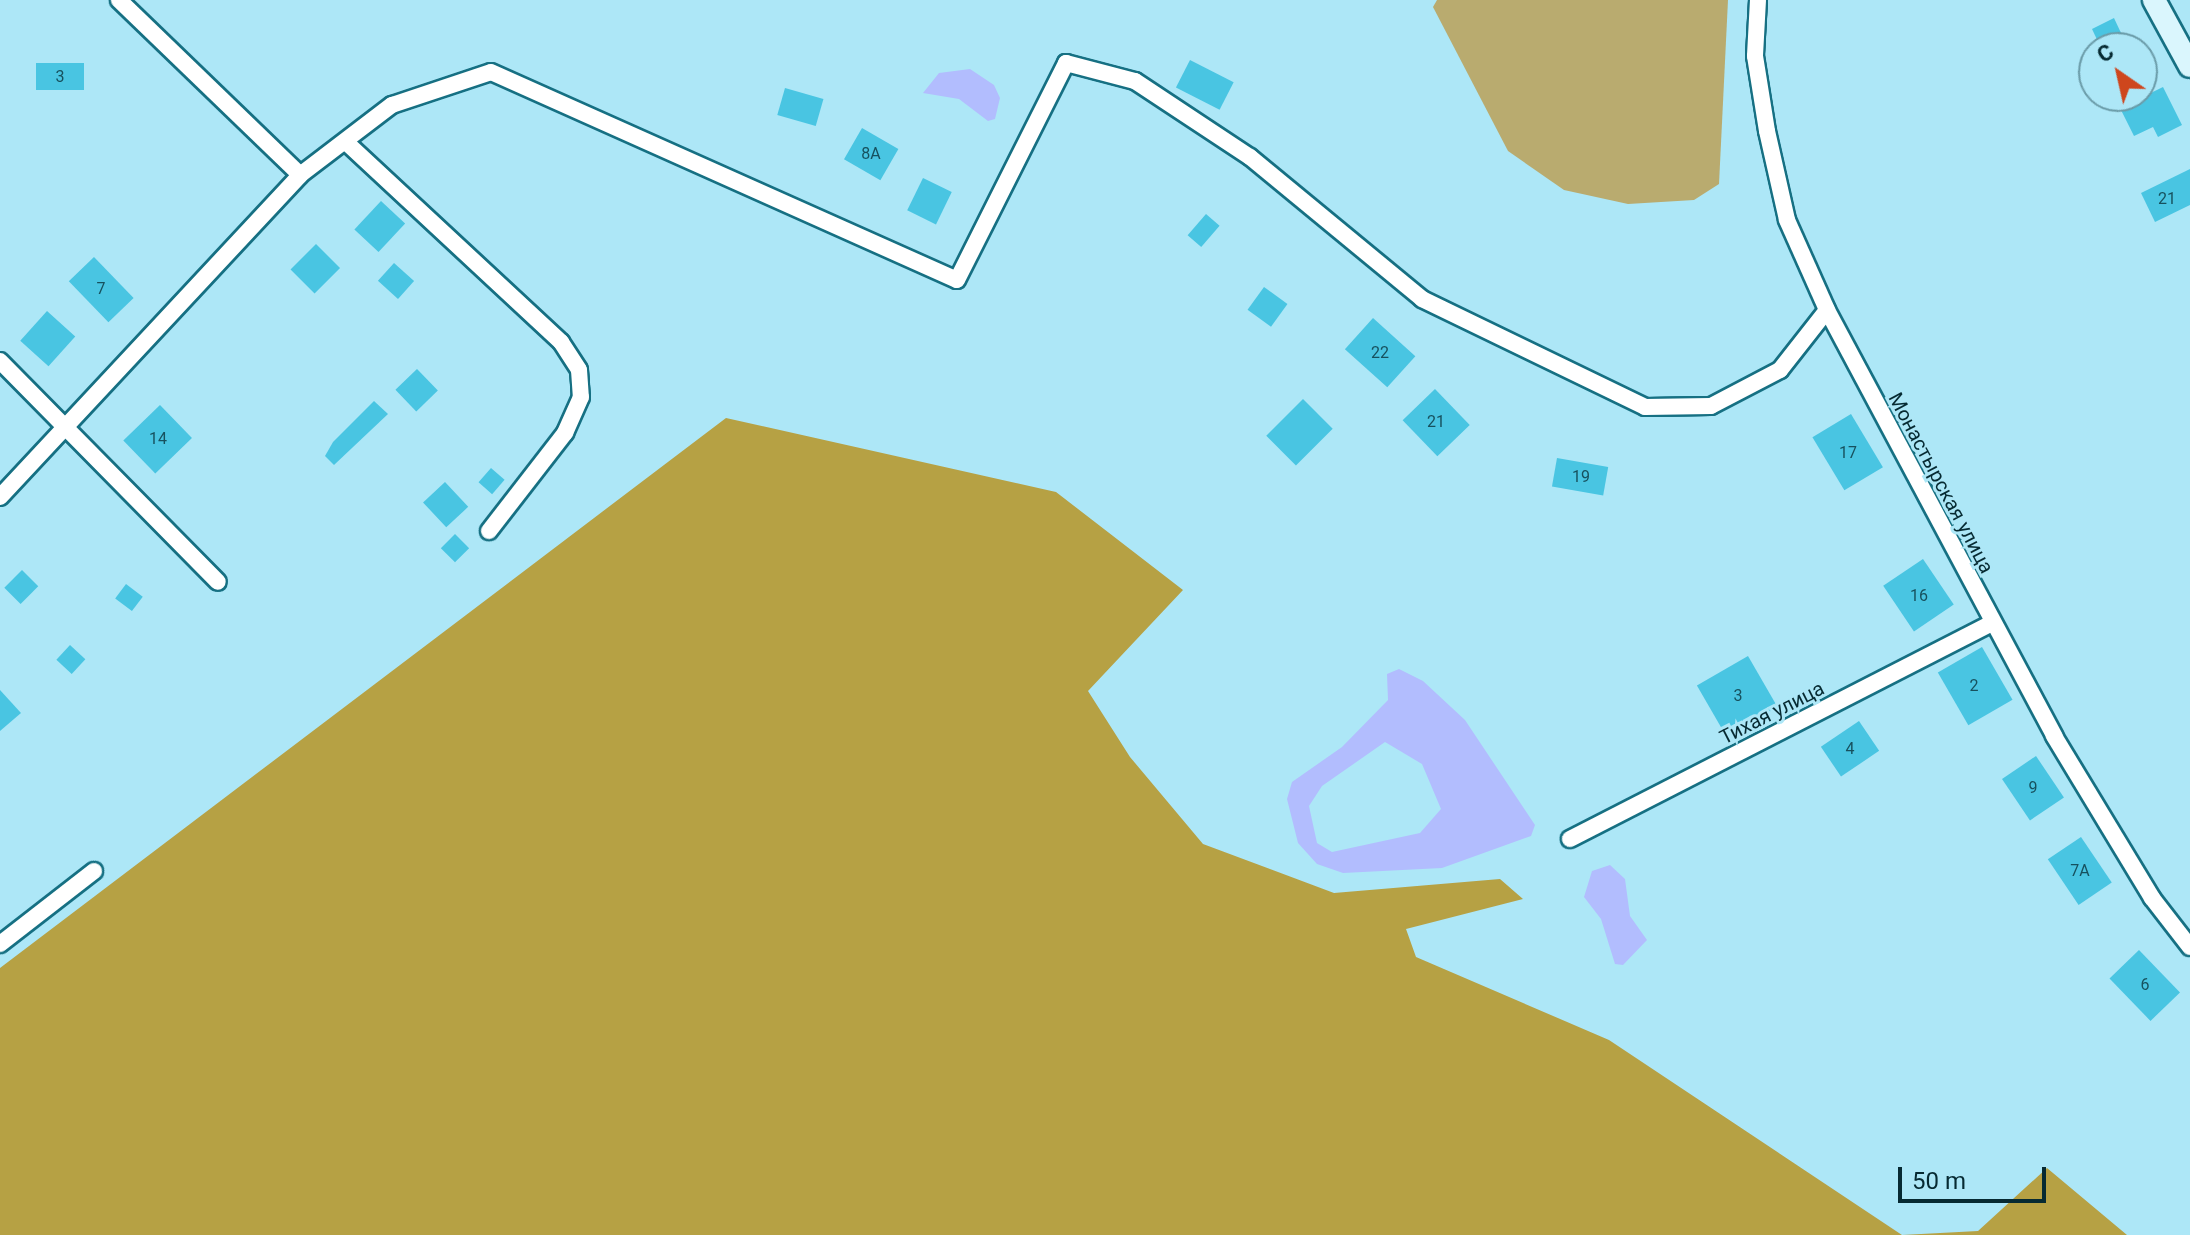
<!DOCTYPE html>
<html>
<head>
<meta charset="utf-8">
<style>
  body { margin:0 }
  #map { position:relative; width:2190px; height:1235px; overflow:hidden; background:#ade7f7; font-family:Roboto,sans-serif }
  div>[style] { position:absolute }
  .green>* { inset:0; background:#b9ab6f }
  .forest>* { inset:0; background:#b6a144 }
  .water>* { inset:0; background:#b2bdfe }
  .building>* { inset:0; background:#49c5e2; transform-origin:0 0 }
  .roads { filter:drop-shadow(2px 0 #167083) drop-shadow(-2px 0 #167083) drop-shadow(0 2px #167083) drop-shadow(0 -2px #167083) }
  .street>* { height:16px; margin:-8px; padding:0 8px; transform-origin:8px; border-radius:8px; background:#fff }
  .secondary>* { height:22px; margin:-11px; padding:0 11px; transform-origin:11px; border-radius:11px; background:#daf6fd }
  span { translate:-50% -50%; white-space:nowrap; text-align:center; line-height:1.15; -webkit-text-stroke:6px #ade7f7; paint-order:stroke }
  .number-label { font-size:16px; color:#17515e }
  .number-label span { -webkit-text-stroke-width:0 }
  .street-label { font-size:20px; color:#062a32 }
  .north { position:absolute; left:2078px; top:32px; width:80px; height:80px; box-sizing:border-box; background:#ade7f7; border:2px solid #6a9ba8; border-radius:50%; rotate:326deg; font-size:22px; font-weight:700; line-height:32px; text-align:center; color:#062a32 }
  .north::after { content:''; display:block; margin:auto; width:28px; height:36px; background:#ce461d; clip-path:polygon(50% 0,100% 100%,50% 72%,0 100%) }
  .scale { position:absolute; left:1898px; top:1167px; width:148px; height:36px; box-sizing:border-box; border:4px solid #062a32; border-top:0; padding-left:10px; font-size:24px; line-height:28px; white-space:nowrap; color:#062a32; -webkit-text-stroke:6px #ade7f7; paint-order:stroke }
</style>
</head>
<body>
<div id="map">
  <div class="green">
    <i style="clip-path:polygon(1437px 0,1728px 0,1719px 184px,1694px 200px,1628px 204px,1564px 190px,1508px 151px,1433px 7px)"></i>
  </div>
  <div class="forest">
    <i style="clip-path:polygon(726px 418px,1056px 492px,1183px 590px,1088px 691px,1130px 757px,1203px 844px,1334px 893px,1500px 879px,1523px 899px,1406px 929px,1416px 957px,1609px 1040px,1902px 1235px,1978px 1231px,2047px 1168px,2127px 1235px,0 1235px,0 968px)"></i>
  </div>
  <div class="water">
    <i style="clip-path:polygon(970px 69px,994px 85px,1000px 98px,995px 119px,988px 121px,959px 99px,923px 93px,939px 73px)"></i>
    <i style="clip-path:polygon(evenodd,1399px 669px,1423px 681px,1465px 720px,1535px 825px,1531px 836px,1442px 868px,1343px 873px,1317px 864px,1298px 843px,1287px 799px,1292px 782px,1342px 747px,1388px 700px,1387px 674px,1399px 669px,1385px 742px,1422px 764px,1441px 809px,1420px 833px,1332px 852px,1317px 843px,1309px 806px,1322px 786px,1385px 742px)"></i>
    <i style="clip-path:polygon(1610px 865px,1625px 879px,1630px 916px,1647px 940px,1623px 965px,1615px 964px,1601px 919px,1584px 897px,1592px 871px)"></i>
  </div>
  <div class="building">
    <i style="clip-path:polygon(2114px 18px,2128px 48px,2101px 48px,2092px 29px)"></i>
    <i style="left:1190px;top:60px;width:49px;height:31px;rotate:27deg"></i>
    <i style="left:84px;top:63px;width:27px;height:48px;rotate:90deg"></i>
    <i style="clip-path:polygon(2163px 87px,2182px 125px,2158px 137px,2153px 127px,2134px 136px,2120px 108px)"></i>
    <i style="left:785px;top:88px;width:40px;height:28px;rotate:16deg"></i>
    <i style="left:862px;top:128px;width:42px;height:36px;rotate:30deg"></i>
    <i style="clip-path:polygon(2190px 169px,2190px 205px,2155px 222px,2141px 193px)"></i>
    <i style="left:923px;top:178px;width:32px;height:36px;rotate:26deg"></i>
    <i style="left:381px;top:201px;width:33px;height:39px;rotate:43deg"></i>
    <i style="left:1206px;top:214px;width:18px;height:28px;rotate:41deg"></i>
    <i style="left:316px;top:244px;width:34px;height:36px;rotate:45deg"></i>
    <i style="left:94px;top:257px;width:57px;height:35px;rotate:46deg"></i>
    <i style="left:394px;top:263px;width:27px;height:24px;rotate:42deg"></i>
    <i style="left:1264px;top:287px;width:29px;height:28px;rotate:36deg"></i>
    <i style="left:47px;top:311px;width:38px;height:40px;rotate:42deg"></i>
    <i style="left:1373px;top:318px;width:57px;height:42px;rotate:42deg"></i>
    <i style="left:417px;top:369px;width:30px;height:30px;rotate:46deg"></i>
    <i style="left:1435px;top:389px;width:50px;height:45px;rotate:46deg"></i>
    <i style="left:1303px;top:399px;width:42px;height:52px;rotate:45deg"></i>
    <i style="clip-path:polygon(374px 401px,388px 414px,334px 465px,325px 456px,333px 442px)"></i>
    <i style="left:160px;top:405px;width:46px;height:51px;rotate:46deg"></i>
    <i style="left:1851px;top:414px;width:62px;height:45px;rotate:59deg"></i>
    <i style="left:1557px;top:458px;width:52px;height:29px;rotate:10deg"></i>
    <i style="left:491px;top:468px;width:18px;height:19px;rotate:41deg"></i>
    <i style="left:445px;top:482px;width:34px;height:30px;rotate:47deg"></i>
    <i style="left:455px;top:534px;width:20px;height:20px;rotate:45deg"></i>
    <i style="left:1923px;top:559px;width:55px;height:48px;rotate:56deg"></i>
    <i style="left:22px;top:570px;width:23px;height:25px;rotate:45deg"></i>
    <i style="left:126px;top:584px;width:21px;height:18px;rotate:37deg"></i>
    <i style="left:70px;top:645px;width:21px;height:20px;rotate:43deg"></i>
    <i style="left:1982px;top:647px;width:61px;height:51px;rotate:60deg"></i>
    <i style="left:1748px;top:656px;width:59px;height:59px;rotate:60deg"></i>
    <i style="clip-path:polygon(0 690px,21px 713px,0 731px)"></i>
    <i style="left:1859px;top:721px;width:36px;height:46px;rotate:56deg"></i>
    <i style="left:2036px;top:756px;width:50px;height:41px;rotate:56deg"></i>
    <i style="left:2081px;top:837px;width:55px;height:40px;rotate:56deg"></i>
    <i style="left:2139px;top:950px;width:59px;height:41px;rotate:46deg"></i>
  </div>
  <div class="roads">
    <div class="street">
      <i style="left:119px;top:0;width:252px;rotate:44deg"></i>
      <i style="left:1758px;top:0;width:56px;rotate:93.1deg"></i>
      <i style="left:1755px;top:56px;width:76px;rotate:80.9deg"></i>
      <i style="left:1767px;top:131px;width:91px;rotate:77.3deg"></i>
      <i style="left:1787px;top:220px;width:98px;rotate:66deg"></i>
      <i style="left:1827px;top:310px;width:483px;rotate:61.9deg"></i>
      <i style="left:2054px;top:736px;width:189px;rotate:58.8deg"></i>
      <i style="left:2152px;top:898px;width:62px;rotate:52.2deg"></i>
      <i style="left:348px;top:144px;width:291px;rotate:42.9deg"></i>
      <i style="left:561px;top:342px;width:33px;rotate:57deg"></i>
      <i style="left:579px;top:370px;width:27px;rotate:86deg"></i>
      <i style="left:581px;top:397px;width:39px;rotate:114deg"></i>
      <i style="left:565px;top:433px;width:124px;rotate:127.8deg"></i>
      <i style="left:0;top:361px;width:310px;rotate:45.4deg"></i>
      <i style="left:0;top:497px;width:440px;rotate:-47deg"></i>
      <i style="left:300px;top:175px;width:116px;rotate:-37.3deg"></i>
      <i style="left:392px;top:105px;width:104px;rotate:-18.4deg"></i>
      <i style="left:491px;top:72px;width:510px;rotate:24.05deg"></i>
      <i style="left:957px;top:280px;width:243px;rotate:-63.3deg"></i>
      <i style="left:1066px;top:63px;width:71px;rotate:14.6deg"></i>
      <i style="left:1135px;top:81px;width:138px;rotate:33.5deg"></i>
      <i style="left:1250px;top:157px;width:223px;rotate:39.5deg"></i>
      <i style="left:1422px;top:299px;width:248px;rotate:25.8deg"></i>
      <i style="left:1645px;top:407px;width:66px;rotate:-0.9deg"></i>
      <i style="left:1711px;top:406px;width:78px;rotate:-27.6deg"></i>
      <i style="left:1780px;top:370px;width:76px;rotate:-51.9deg"></i>
      <i style="left:1570px;top:839px;width:474px;rotate:-27.1deg"></i>
      <i style="left:0;top:944px;width:119px;rotate:-37.8deg"></i>
    </div>
    <div class="secondary">
      <i style="left:2154px;top:0;width:75px;rotate:61.4deg"></i>
    </div>
  </div>
  <div class="number-label">
    <span style="left:60px;top:77px">3</span>
    <span style="left:871px;top:154px">8А</span>
    <span style="left:2167px;top:199px">21</span>
    <span style="left:101px;top:289px">7</span>
    <span style="left:1380px;top:353px">22</span>
    <span style="left:1436px;top:422px">21</span>
    <span style="left:158px;top:439px">14</span>
    <span style="left:1848px;top:453px">17</span>
    <span style="left:1581px;top:477px">19</span>
    <span style="left:1919px;top:596px">16</span>
    <span style="left:1974px;top:686px">2</span>
    <span style="left:1738px;top:696px">3</span>
    <span style="left:1850px;top:749px">4</span>
    <span style="left:2033px;top:788px">9</span>
    <span style="left:2080px;top:871px">7А</span>
    <span style="left:2145px;top:985px">6</span>
  </div>
  <div class="street-label">
    <span style="left:1941px;top:483px;rotate:62deg">Монастырская улица</span>
    <span style="left:1772px;top:713px;rotate:-27deg">Тихая улица</span>
  </div>
  <div class="north">С</div>
  <div class="scale">50 m</div>
</div>
</body>
</html>
